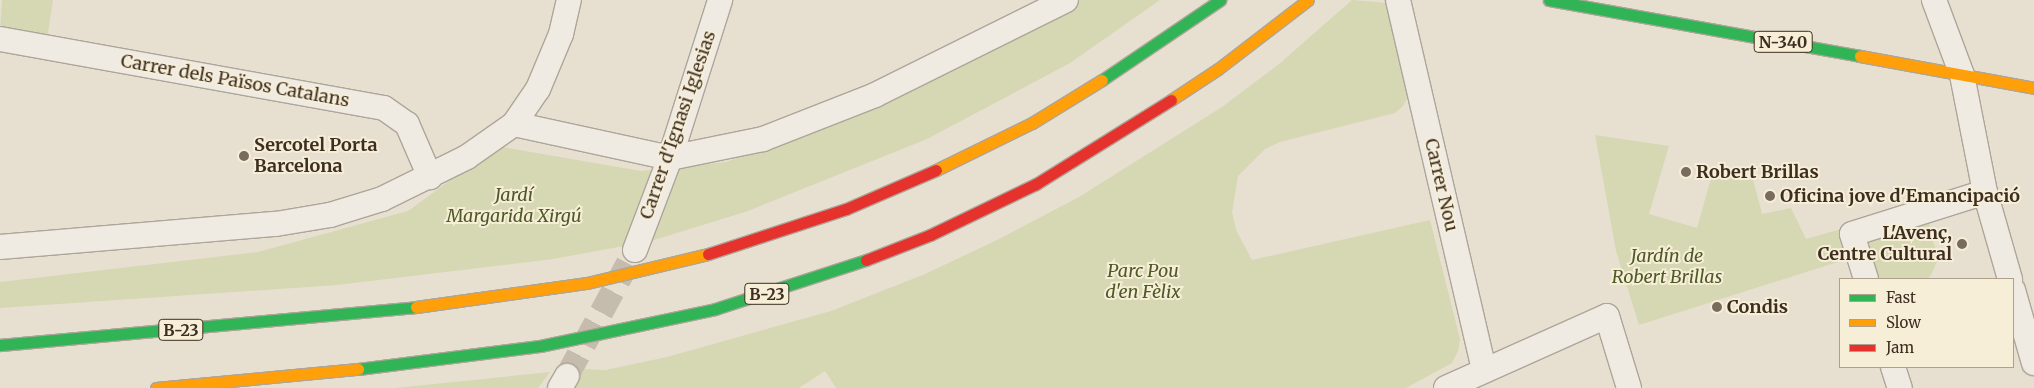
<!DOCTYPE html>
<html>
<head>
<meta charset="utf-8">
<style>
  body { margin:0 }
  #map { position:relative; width:2034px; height:388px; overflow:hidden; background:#e7e0d1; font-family:Merriweather,serif }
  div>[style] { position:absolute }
  .green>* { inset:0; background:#d6d7b3 }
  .street-tunnel>* { height:24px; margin-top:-12px; transform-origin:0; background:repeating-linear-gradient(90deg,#c5bcae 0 24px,transparent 0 36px) }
  .roads { filter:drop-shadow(1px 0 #ada599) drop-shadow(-1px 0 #ada599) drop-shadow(0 1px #ada599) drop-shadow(0 -1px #ada599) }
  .street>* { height:24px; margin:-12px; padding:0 12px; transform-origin:12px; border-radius:12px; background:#efebe3 }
  .fast>* { height:11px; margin:-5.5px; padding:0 5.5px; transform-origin:5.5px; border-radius:5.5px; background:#30b455 }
  .slow>* { height:11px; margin:-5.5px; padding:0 5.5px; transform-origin:5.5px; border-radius:5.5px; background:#ff9f0a }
  .jam>* { height:11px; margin:-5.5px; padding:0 5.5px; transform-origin:5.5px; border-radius:5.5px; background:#e5322d }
  .dots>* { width:14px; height:14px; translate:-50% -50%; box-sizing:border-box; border:2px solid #f7eed8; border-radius:50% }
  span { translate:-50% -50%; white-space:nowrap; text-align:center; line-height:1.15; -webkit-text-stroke:4px #f7eed8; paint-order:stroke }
  .shield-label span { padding:1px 4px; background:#f7eed8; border:1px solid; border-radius:4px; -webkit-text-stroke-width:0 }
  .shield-label { font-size:16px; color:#3d2e20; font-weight:700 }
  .street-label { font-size:18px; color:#3d2e20 }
  .poi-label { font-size:18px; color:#3d2e20; font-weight:700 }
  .left { translate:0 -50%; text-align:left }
  .right { translate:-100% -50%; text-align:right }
  .park-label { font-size:18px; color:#4d5a26; font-style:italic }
  .legend { position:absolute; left:1839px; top:278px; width:175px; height:90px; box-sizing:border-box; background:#f7eed8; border:1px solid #ada18e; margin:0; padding:6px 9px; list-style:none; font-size:15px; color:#3d2e20 }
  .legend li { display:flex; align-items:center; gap:10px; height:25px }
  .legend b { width:25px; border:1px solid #ada18e }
</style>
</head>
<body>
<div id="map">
  <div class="green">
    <i style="clip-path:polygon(2px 0,53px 0,47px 39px,0 32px)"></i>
    <i style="clip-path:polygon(1045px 0,1160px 0,1070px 63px,927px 139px,748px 211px,651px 241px,553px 259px,337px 285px,0 308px,0 282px,258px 252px,408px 211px,497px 146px,641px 171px,726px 162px,862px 114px,1014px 36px)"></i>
    <i style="clip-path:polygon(1352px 0,1388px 3px,1399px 40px,1408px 96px,1403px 106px,1395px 113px,1280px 142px,1265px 149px,1238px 176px,1232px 212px,1236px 230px,1252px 260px,1430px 220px,1460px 339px,1458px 351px,1452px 363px,1406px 388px,836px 388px,825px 371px,799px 388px,573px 388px,585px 369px,605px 370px,667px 357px,831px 311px,925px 274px,997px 240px,1079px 197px,1222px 107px,1279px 64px)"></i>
    <i style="clip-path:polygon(1595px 135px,1669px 146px,1649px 214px,1697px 228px,1712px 175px,1753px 179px,1762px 214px,1791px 208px,1806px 239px,1929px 204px,1930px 234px,1939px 257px,1930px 277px,1924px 279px,1875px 279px,1866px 253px,1639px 325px,1616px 251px)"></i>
    <i style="clip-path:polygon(550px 372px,538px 388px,395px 388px)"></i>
  </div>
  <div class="street-tunnel">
    <i style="left:567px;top:376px;width:128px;rotate:-61.6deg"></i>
  </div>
  <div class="roads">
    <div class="street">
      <i style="left:1398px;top:0;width:380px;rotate:76.9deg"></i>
      <i style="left:1934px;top:0;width:80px;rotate:69.5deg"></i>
      <i style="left:1962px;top:75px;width:119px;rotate:78.9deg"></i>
      <i style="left:1985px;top:192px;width:91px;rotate:74deg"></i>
      <i style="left:0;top:39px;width:390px;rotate:10.2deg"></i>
      <i style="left:384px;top:108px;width:28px;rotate:35deg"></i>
      <i style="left:407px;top:124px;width:58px;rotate:66.5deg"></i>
      <i style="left:514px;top:124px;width:160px;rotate:12.3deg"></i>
      <i style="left:670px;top:158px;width:95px;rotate:-11.5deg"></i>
      <i style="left:763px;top:139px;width:120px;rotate:-21.4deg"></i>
      <i style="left:875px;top:95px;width:213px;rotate:-26.4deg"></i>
      <i style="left:0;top:247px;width:277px;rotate:-4.8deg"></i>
      <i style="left:276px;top:224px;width:55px;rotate:-9.5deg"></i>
      <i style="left:330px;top:215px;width:54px;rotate:-17.1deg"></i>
      <i style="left:382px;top:199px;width:95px;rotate:-26.3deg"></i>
      <i style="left:467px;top:157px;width:57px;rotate:-35.1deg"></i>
      <i style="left:514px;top:124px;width:42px;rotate:-55.6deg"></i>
      <i style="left:538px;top:89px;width:60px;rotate:-67.3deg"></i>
      <i style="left:561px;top:34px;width:35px;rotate:-77deg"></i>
      <i style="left:635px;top:250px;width:98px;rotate:-69.2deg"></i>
      <i style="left:670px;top:158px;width:166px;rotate:-72.4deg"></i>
      <i style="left:1866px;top:279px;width:47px;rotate:-107.3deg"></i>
      <i style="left:1852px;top:234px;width:139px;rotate:-17.5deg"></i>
      <i style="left:2013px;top:290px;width:76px;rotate:74deg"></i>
      <i style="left:1893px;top:367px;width:22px;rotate:72deg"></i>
      <i style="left:560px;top:388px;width:14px;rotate:-60deg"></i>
      <i style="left:1446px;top:388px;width:176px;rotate:-24.1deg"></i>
      <i style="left:1607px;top:316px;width:75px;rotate:73deg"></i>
    </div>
    <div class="fast">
      <i style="left:1549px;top:0;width:316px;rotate:10.2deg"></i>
      <i style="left:1102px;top:80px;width:143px;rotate:-34.1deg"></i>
      <i style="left:0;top:345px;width:418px;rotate:-5.2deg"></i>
      <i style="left:358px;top:369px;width:183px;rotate:-7.2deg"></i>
      <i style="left:540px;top:346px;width:179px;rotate:-11.9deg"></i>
      <i style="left:715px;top:309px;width:159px;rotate:-18deg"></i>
    </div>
    <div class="slow">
      <i style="left:1860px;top:56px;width:177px;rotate:10.4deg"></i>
      <i style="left:1171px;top:100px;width:56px;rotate:-33.4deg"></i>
      <i style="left:1218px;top:69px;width:113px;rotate:-37.5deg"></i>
      <i style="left:936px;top:170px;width:107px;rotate:-26.1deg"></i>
      <i style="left:1032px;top:123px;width:82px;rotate:-31.6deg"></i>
      <i style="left:416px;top:307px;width:173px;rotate:-8deg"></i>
      <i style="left:587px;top:283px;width:124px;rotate:-13.5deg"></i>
      <i style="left:156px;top:388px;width:203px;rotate:-5.4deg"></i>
    </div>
    <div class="jam">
      <i style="left:708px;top:254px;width:145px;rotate:-18.1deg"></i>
      <i style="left:846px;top:209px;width:98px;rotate:-23.4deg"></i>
      <i style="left:866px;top:260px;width:69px;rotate:-21.3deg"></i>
      <i style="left:930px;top:235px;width:118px;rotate:-25.7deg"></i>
      <i style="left:1036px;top:184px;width:159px;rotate:-31.9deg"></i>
    </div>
  </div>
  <div class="dots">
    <i style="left:244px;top:156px;background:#786c5e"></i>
    <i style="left:1686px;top:172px;background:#786c5e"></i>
    <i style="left:1770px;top:196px;background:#786c5e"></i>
    <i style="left:1962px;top:244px;background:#786c5e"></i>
    <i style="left:1717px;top:307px;background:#786c5e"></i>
  </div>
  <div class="shield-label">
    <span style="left:1783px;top:42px">N-340</span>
    <span style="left:767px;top:294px">B-23</span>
    <span style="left:181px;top:330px">B-23</span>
  </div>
  <div class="street-label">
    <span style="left:235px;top:81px;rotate:10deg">Carrer dels Països Catalans</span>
    <span style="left:678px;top:125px;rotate:-71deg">Carrer d'Ignasi Iglesias</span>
    <span style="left:1441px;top:185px;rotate:77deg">Carrer Nou</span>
  </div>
  <div class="poi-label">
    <span class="left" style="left:254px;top:156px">Sercotel Porta<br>Barcelona</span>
    <span class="left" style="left:1696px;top:172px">Robert Brillas</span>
    <span class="left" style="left:1780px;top:196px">Oficina jove d'Emancipació</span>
    <span class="right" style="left:1952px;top:244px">L'Avenç,<br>Centre Cultural</span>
    <span class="left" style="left:1727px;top:307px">Condis</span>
  </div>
  <div class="park-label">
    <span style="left:514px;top:206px">Jardí<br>Margarida Xirgú</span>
    <span style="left:1667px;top:267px">Jardín de<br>Robert Brillas</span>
    <span style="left:1143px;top:282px">Parc Pou<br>d'en Fèlix</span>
  </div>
  <ul class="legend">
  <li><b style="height:6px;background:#30b455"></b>Fast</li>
  <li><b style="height:6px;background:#ff9f0a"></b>Slow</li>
  <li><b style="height:6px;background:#e5322d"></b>Jam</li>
  </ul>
</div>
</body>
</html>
